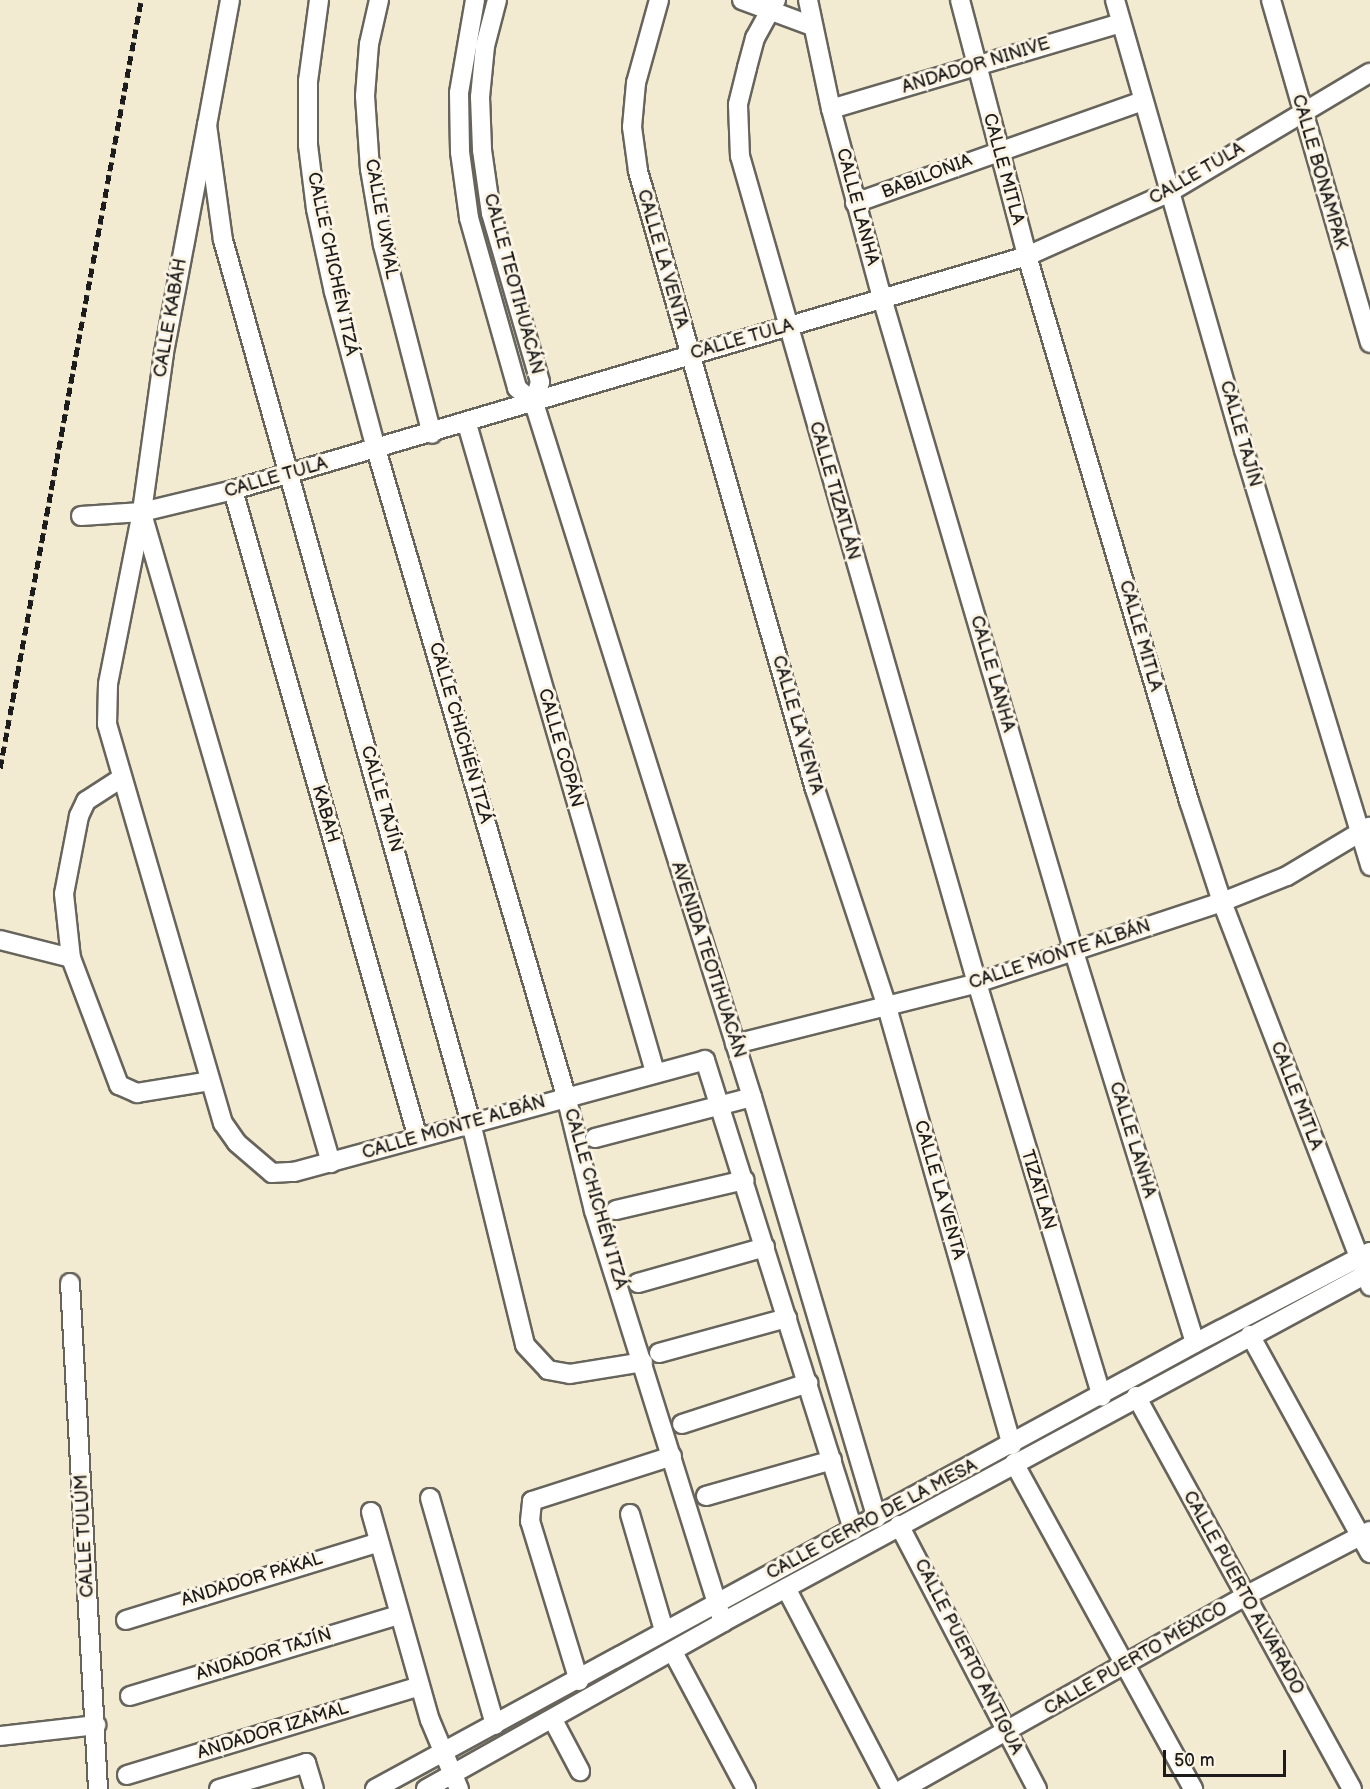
<!DOCTYPE html>
<html>
<head>
<meta charset="utf-8">
<style>
  body { margin:0 }
  #map { position:relative; width:1370px; height:1789px; overflow:hidden; background:#f2ebd2; font-family:"Balsamiq Sans",sans-serif }
  div>[style] { position:absolute }
  .roads { filter:drop-shadow(2px 0 #67645c) drop-shadow(-2px 0 #67645c) drop-shadow(0 2px #67645c) drop-shadow(0 -2px #67645c) }
  .minor>* { height:18px; margin:-9px; padding:0 9px; transform-origin:9px; border-radius:9px; background:#fff }
  .rail>* { height:4.5px; margin-top:-2.25px; transform-origin:0; background:repeating-linear-gradient(90deg,#1c1c1c 0 9px,transparent 0 13.5px) }
  span { translate:-50% -50%; white-space:nowrap; text-align:center; line-height:1.15; -webkit-text-stroke:6px #fcf5e5; paint-order:stroke }
  .street-label { font-size:18px; color:#1c1c1c }
  .scale { position:absolute; left:1163px; top:1750px; width:123px; height:27px; box-sizing:border-box; border:3px solid #1c1c1c; border-top:0; padding-left:8px; font-size:18px; line-height:21px; white-space:nowrap; color:#1c1c1c; -webkit-text-stroke:4px #fcf5e5; paint-order:stroke }
</style>
</head>
<body>
<div id="map">
  <div class="roads">
    <div class="minor">
      <i style="left:230px;top:0;width:127px;rotate:100.4deg"></i>
      <i style="left:207px;top:125px;width:116px;rotate:82.1deg"></i>
      <i style="left:223px;top:240px;width:917px;rotate:74.31deg"></i>
      <i style="left:471px;top:1123px;width:228px;rotate:76.3deg"></i>
      <i style="left:525px;top:1345px;width:34px;rotate:47deg"></i>
      <i style="left:548px;top:1370px;width:22px;rotate:10deg"></i>
      <i style="left:570px;top:1374px;width:74px;rotate:-9.3deg"></i>
      <i style="left:319px;top:0;width:82px;rotate:97.7deg"></i>
      <i style="left:308px;top:81px;width:64px;rotate:90deg"></i>
      <i style="left:308px;top:145px;width:64px;rotate:82.9deg"></i>
      <i style="left:316px;top:209px;width:85px;rotate:77.8deg"></i>
      <i style="left:334px;top:292px;width:163px;rotate:75deg"></i>
      <i style="left:376px;top:449px;width:674px;rotate:73.63deg"></i>
      <i style="left:566px;top:1096px;width:118px;rotate:76.3deg"></i>
      <i style="left:594px;top:1211px;width:431px;rotate:72.6deg"></i>
      <i style="left:379px;top:0;width:45px;rotate:102.8deg"></i>
      <i style="left:369px;top:44px;width:52px;rotate:94.4deg"></i>
      <i style="left:365px;top:96px;width:73px;rotate:86.1deg"></i>
      <i style="left:370px;top:169px;width:77px;rotate:80.3deg"></i>
      <i style="left:383px;top:245px;width:195px;rotate:75.5deg"></i>
      <i style="left:475px;top:0;width:94px;rotate:99.8deg"></i>
      <i style="left:459px;top:93px;width:59px;rotate:89deg"></i>
      <i style="left:460px;top:152px;width:67px;rotate:82.2deg"></i>
      <i style="left:469px;top:218px;width:177px;rotate:74.2deg"></i>
      <i style="left:517px;top:388px;width:23px;rotate:41deg"></i>
      <i style="left:497px;top:0;width:48px;rotate:104.6deg"></i>
      <i style="left:485px;top:46px;width:51px;rotate:95.6deg"></i>
      <i style="left:480px;top:97px;width:53px;rotate:87.8deg"></i>
      <i style="left:482px;top:150px;width:64px;rotate:81.9deg"></i>
      <i style="left:491px;top:213px;width:176px;rotate:73.8deg"></i>
      <i style="left:540px;top:382px;width:22px;rotate:106deg"></i>
      <i style="left:659px;top:0;width:86px;rotate:105.5deg"></i>
      <i style="left:636px;top:83px;width:44px;rotate:95.2deg"></i>
      <i style="left:632px;top:127px;width:44px;rotate:82.2deg"></i>
      <i style="left:638px;top:171px;width:643px;rotate:74.02deg"></i>
      <i style="left:815px;top:789px;width:230px;rotate:71.7deg"></i>
      <i style="left:887px;top:1007px;width:456px;rotate:74.1deg"></i>
      <i style="left:742px;top:0;width:75px;rotate:20.4deg"></i>
      <i style="left:776px;top:0;width:43px;rotate:118.9deg"></i>
      <i style="left:755px;top:38px;width:31px;rotate:105deg"></i>
      <i style="left:747px;top:68px;width:38px;rotate:104deg"></i>
      <i style="left:738px;top:105px;width:51px;rotate:87.8deg"></i>
      <i style="left:740px;top:156px;width:860px;rotate:74.01deg"></i>
      <i style="left:977px;top:983px;width:432px;rotate:73.2deg"></i>
      <i style="left:808px;top:0;width:111px;rotate:78.1deg"></i>
      <i style="left:831px;top:109px;width:196px;rotate:74.9deg"></i>
      <i style="left:882px;top:298px;width:682px;rotate:73.64deg"></i>
      <i style="left:1074px;top:952px;width:409px;rotate:72.8deg"></i>
      <i style="left:960px;top:0;width:265px;rotate:75.3deg"></i>
      <i style="left:1027px;top:256px;width:569px;rotate:73.45deg"></i>
      <i style="left:1189px;top:801px;width:106px;rotate:71.9deg"></i>
      <i style="left:1222px;top:902px;width:412px;rotate:68.9deg"></i>
      <i style="left:1115px;top:0;width:468px;rotate:74deg"></i>
      <i style="left:1244px;top:450px;width:435px;rotate:73.1deg"></i>
      <i style="left:1271px;top:0;width:357px;rotate:73.9deg"></i>
      <i style="left:831px;top:109px;width:302px;rotate:-16.5deg"></i>
      <i style="left:207px;top:125px;width:232px;rotate:100.7deg"></i>
      <i style="left:164px;top:353px;width:161px;rotate:97.9deg"></i>
      <i style="left:142px;top:512px;width:175px;rotate:101.2deg"></i>
      <i style="left:108px;top:684px;width:40px;rotate:91.4deg"></i>
      <i style="left:107px;top:724px;width:416px;rotate:73.8deg"></i>
      <i style="left:223px;top:1123px;width:24px;rotate:55deg"></i>
      <i style="left:237px;top:1143px;width:46px;rotate:40.6deg"></i>
      <i style="left:272px;top:1173px;width:22px;rotate:-3deg"></i>
      <i style="left:294px;top:1172px;width:426px;rotate:-15.2deg"></i>
      <i style="left:705px;top:1060px;width:493px;rotate:72.5deg"></i>
      <i style="left:855px;top:203px;width:306px;rotate:-19.5deg"></i>
      <i style="left:534px;top:403px;width:727px;rotate:72.56deg"></i>
      <i style="left:752px;top:1097px;width:439px;rotate:73.5deg"></i>
      <i style="left:467px;top:424px;width:675px;rotate:73.82deg"></i>
      <i style="left:233px;top:490px;width:674px;rotate:74.07deg"></i>
      <i style="left:81px;top:516px;width:61px;rotate:-3.8deg"></i>
      <i style="left:142px;top:512px;width:94px;rotate:-13.6deg"></i>
      <i style="left:233px;top:490px;width:828px;rotate:-16.42deg"></i>
      <i style="left:1027px;top:256px;width:157px;rotate:-24.1deg"></i>
      <i style="left:1170px;top:192px;width:233px;rotate:-30.8deg"></i>
      <i style="left:143px;top:517px;width:673px;rotate:73.77deg"></i>
      <i style="left:120px;top:779px;width:40px;rotate:147.1deg"></i>
      <i style="left:86px;top:801px;width:17px;rotate:115deg"></i>
      <i style="left:79px;top:816px;width:79px;rotate:100.9deg"></i>
      <i style="left:64px;top:894px;width:64px;rotate:83.8deg"></i>
      <i style="left:71px;top:958px;width:136px;rotate:69.3deg"></i>
      <i style="left:119px;top:1085px;width:20px;rotate:24deg"></i>
      <i style="left:137px;top:1093px;width:74px;rotate:-9.3deg"></i>
      <i style="left:0;top:940px;width:73px;rotate:14.2deg"></i>
      <i style="left:735px;top:1044px;width:250px;rotate:-14.1deg"></i>
      <i style="left:977px;top:983px;width:258px;rotate:-18.3deg"></i>
      <i style="left:1222px;top:902px;width:70px;rotate:-21.8deg"></i>
      <i style="left:1287px;top:876px;width:96px;rotate:-30.9deg"></i>
      <i style="left:595px;top:1138px;width:162px;rotate:-14.6deg"></i>
      <i style="left:616px;top:1210px;width:132px;rotate:-13.1deg"></i>
      <i style="left:70px;top:1283px;width:507px;rotate:86.83deg"></i>
      <i style="left:638px;top:1283px;width:132px;rotate:-15.8deg"></i>
      <i style="left:1250px;top:1335px;width:249px;rotate:61.2deg"></i>
      <i style="left:659px;top:1353px;width:133px;rotate:-15.3deg"></i>
      <i style="left:1136px;top:1396px;width:448px;rotate:61.2deg"></i>
      <i style="left:682px;top:1424px;width:133px;rotate:-18deg"></i>
      <i style="left:1014px;top:1463px;width:372px;rotate:61.2deg"></i>
      <i style="left:706px;top:1496px;width:131px;rotate:-15.9deg"></i>
      <i style="left:430px;top:1498px;width:236px;rotate:74deg"></i>
      <i style="left:371px;top:1512px;width:216px;rotate:74.2deg"></i>
      <i style="left:430px;top:1720px;width:75px;rotate:67.2deg"></i>
      <i style="left:630px;top:1514px;width:121px;rotate:73.7deg"></i>
      <i style="left:899px;top:1525px;width:298px;rotate:62.4deg"></i>
      <i style="left:786px;top:1588px;width:227px;rotate:62.4deg"></i>
      <i style="left:126px;top:1620px;width:265px;rotate:-17.1deg"></i>
      <i style="left:673px;top:1652px;width:155px;rotate:61.9deg"></i>
      <i style="left:579px;top:1681px;width:167px;rotate:-107deg"></i>
      <i style="left:530px;top:1521px;width:20px;rotate:-84deg"></i>
      <i style="left:532px;top:1501px;width:147px;rotate:-17.8deg"></i>
      <i style="left:130px;top:1696px;width:280px;rotate:-16.8deg"></i>
      <i style="left:553px;top:1720px;width:58px;rotate:62.1deg"></i>
      <i style="left:0;top:1736px;width:97px;rotate:-6.5deg"></i>
      <i style="left:127px;top:1775px;width:306px;rotate:-16.9deg"></i>
      <i style="left:219px;top:1789px;width:91px;rotate:-16.6deg"></i>
      <i style="left:306px;top:1763px;width:27px;rotate:73deg"></i>
      <i style="left:375px;top:1789px;width:933px;rotate:-28.54deg"></i>
      <i style="left:1195px;top:1343px;width:197px;rotate:-27.5deg"></i>
      <i style="left:426px;top:1789px;width:341px;rotate:-29.3deg"></i>
      <i style="left:723px;top:1622px;width:736px;rotate:-28.41deg"></i>
      <i style="left:903px;top:1789px;width:393px;rotate:-29.4deg"></i>
      <i style="left:1245px;top:1596px;width:141px;rotate:-27.5deg"></i>
    </div>
  </div>
  <div class="rail">
    <i style="left:0;top:768px;width:781px;rotate:-79.6deg"></i>
  </div>
  <div class="street-label">
    <span style="left:976px;top:66px;rotate:-17deg">ANDADOR NINIVE</span>
    <span style="left:1003px;top:169px;rotate:75deg">CALLE MITLA</span>
    <span style="left:1319px;top:172px;rotate:74deg">CALLE BONAMPAK</span>
    <span style="left:1197px;top:174px;rotate:-30deg">CALLE TULA</span>
    <span style="left:927px;top:177px;rotate:-21deg">BABILONIA</span>
    <span style="left:857px;top:207px;rotate:75deg">CALLE LANHA</span>
    <span style="left:381px;top:219px;rotate:80deg">CALLE UXMAL</span>
    <span style="left:662px;top:259px;rotate:74deg">CALLE LA VENTA</span>
    <span style="left:332px;top:264px;rotate:78deg">CALLE CHICHÉN ITZÁ</span>
    <span style="left:513px;top:284px;rotate:75deg">CALLE TEOTIHUACÁN</span>
    <span style="left:171px;top:318px;rotate:-80deg">CALLE KABÁH</span>
    <span style="left:742px;top:340px;rotate:-16deg">CALLE TULA</span>
    <span style="left:1240px;top:434px;rotate:74deg">CALLE TAJÍN</span>
    <span style="left:276px;top:478px;rotate:-16deg">CALLE TULA</span>
    <span style="left:834px;top:491px;rotate:74deg">CALLE TIZATLÁN</span>
    <span style="left:1140px;top:636px;rotate:74deg">CALLE MITLA</span>
    <span style="left:992px;top:674px;rotate:74deg">CALLE LANHA</span>
    <span style="left:797px;top:725px;rotate:74deg">CALLE LA VENTA</span>
    <span style="left:460px;top:733px;rotate:74deg">CALLE CHICHÉN ITZÁ</span>
    <span style="left:560px;top:748px;rotate:74deg">CALLE COPÁN</span>
    <span style="left:381px;top:799px;rotate:74deg">CALLE TAJÍN</span>
    <span style="left:325px;top:814px;rotate:74deg">KABAH</span>
    <span style="left:1060px;top:955px;rotate:-18deg">CALLE MONTE ALBÁN</span>
    <span style="left:708px;top:960px;rotate:72deg">AVENIDA TEOTIHUACÁN</span>
    <span style="left:1296px;top:1096px;rotate:69deg">CALLE MITLA</span>
    <span style="left:454px;top:1128px;rotate:-16deg">CALLE MONTE ALBÁN</span>
    <span style="left:1132px;top:1140px;rotate:73deg">CALLE LANHA</span>
    <span style="left:939px;top:1190px;rotate:74deg">CALLE LA VENTA</span>
    <span style="left:1038px;top:1190px;rotate:73deg">TIZATLAN</span>
    <span style="left:595px;top:1199px;rotate:74deg">CALLE CHICHÉN ITZÁ</span>
    <span style="left:872px;top:1520px;rotate:-28deg">CALLE CERRO DE LA MESA</span>
    <span style="left:85px;top:1536px;rotate:-93deg">CALLE TULÚM</span>
    <span style="left:252px;top:1580px;rotate:-17deg">ANDADOR PAKAL</span>
    <span style="left:1243px;top:1593px;rotate:61deg">CALLE PUERTO ALVARADO</span>
    <span style="left:264px;top:1655px;rotate:-17deg">ANDADOR TAJÍN</span>
    <span style="left:968px;top:1657px;rotate:63deg">CALLE PUERTO ANTIGUA</span>
    <span style="left:1136px;top:1659px;rotate:-30deg">CALLE PUERTO MÉXICO</span>
    <span style="left:273px;top:1731px;rotate:-17deg">ANDADOR IZAMAL</span>
  </div>
  <div class="scale">50 m</div>
</div>
</body>
</html>
